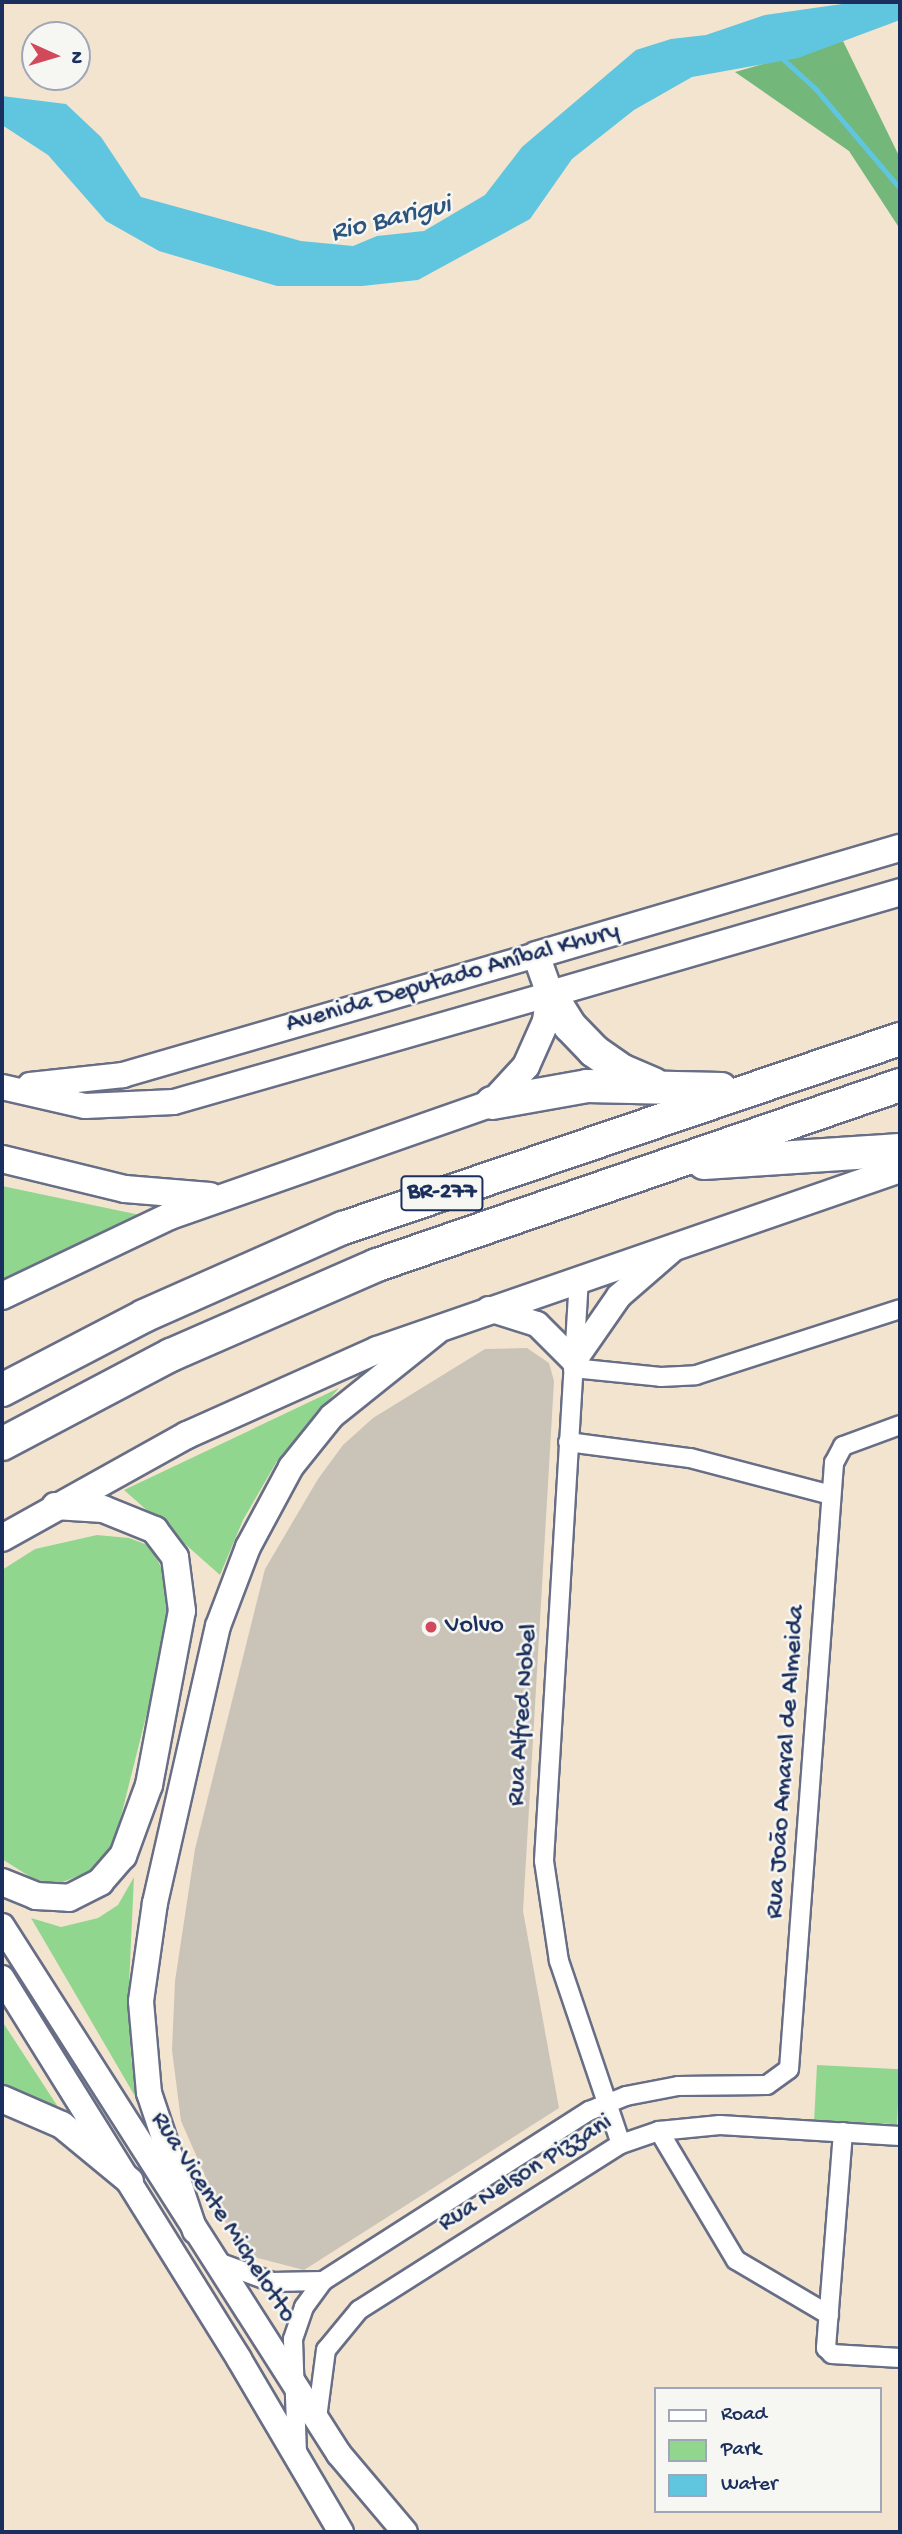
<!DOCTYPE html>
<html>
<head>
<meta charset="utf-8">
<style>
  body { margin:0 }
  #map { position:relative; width:902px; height:2534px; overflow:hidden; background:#f3e4cf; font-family:"Gochi Hand",sans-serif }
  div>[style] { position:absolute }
  .industrial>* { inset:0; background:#cac3b8 }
  .green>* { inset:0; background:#91d68f; transform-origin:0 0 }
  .forest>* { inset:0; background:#74b77a }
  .water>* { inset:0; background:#60c5de }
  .stream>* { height:4.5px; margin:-2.25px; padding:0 2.25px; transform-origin:2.25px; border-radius:2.25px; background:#60c5de }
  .roads { filter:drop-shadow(2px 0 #676e86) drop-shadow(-2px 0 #676e86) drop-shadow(0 2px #676e86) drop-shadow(0 -2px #676e86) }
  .street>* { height:18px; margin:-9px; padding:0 9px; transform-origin:9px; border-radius:9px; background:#fff }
  .secondary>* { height:24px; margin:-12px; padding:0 12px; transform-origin:12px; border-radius:12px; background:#fff }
  .primary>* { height:26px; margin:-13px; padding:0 13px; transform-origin:13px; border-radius:13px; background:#fff }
  .highway>* { height:32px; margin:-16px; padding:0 16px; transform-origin:16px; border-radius:16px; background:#fff }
  .dots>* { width:19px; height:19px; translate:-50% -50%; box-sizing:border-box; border:4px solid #f6f6f2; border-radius:50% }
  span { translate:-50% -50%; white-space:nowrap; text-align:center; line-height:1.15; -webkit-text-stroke:5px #f6f6f2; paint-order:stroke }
  .shield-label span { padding:2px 5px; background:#f6f6f2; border:2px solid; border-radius:5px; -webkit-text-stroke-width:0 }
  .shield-label { font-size:24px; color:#1b2f5e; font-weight:700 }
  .street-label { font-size:26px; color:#1b2f5e }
  .poi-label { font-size:26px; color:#1b2f5e }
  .left { translate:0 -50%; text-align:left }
  .water-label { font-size:28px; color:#2c547e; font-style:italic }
  .frame { position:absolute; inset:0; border:4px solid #1b2f5e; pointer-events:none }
  .legend { position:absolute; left:654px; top:2387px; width:228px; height:126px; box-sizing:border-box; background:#f6f6f2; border:2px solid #9ea6b7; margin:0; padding:9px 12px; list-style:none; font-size:21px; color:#1b2f5e }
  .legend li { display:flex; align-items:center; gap:14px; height:35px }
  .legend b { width:35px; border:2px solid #9ea6b7 }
  .north { position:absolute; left:21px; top:21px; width:70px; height:70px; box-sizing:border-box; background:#f6f6f2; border:2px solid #9ea6b7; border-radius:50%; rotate:94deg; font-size:19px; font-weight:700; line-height:28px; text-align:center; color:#1b2f5e }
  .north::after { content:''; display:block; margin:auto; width:24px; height:32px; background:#d1495b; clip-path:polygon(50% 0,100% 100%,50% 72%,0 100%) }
</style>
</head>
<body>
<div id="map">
  <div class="industrial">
    <i style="clip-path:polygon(527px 1348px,549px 1363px,554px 1381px,523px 1911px,559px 2108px,304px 2270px,239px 2253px,181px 2121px,172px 2050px,175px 1981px,195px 1849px,265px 1569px,318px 1479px,343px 1445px,373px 1418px,485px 1349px)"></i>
  </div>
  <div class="green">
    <i style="clip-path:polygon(2px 1186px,140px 1215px,2px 1284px)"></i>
    <i style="clip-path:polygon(339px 1388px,277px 1461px,243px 1520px,220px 1575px,124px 1490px)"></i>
    <i style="clip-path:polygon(97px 1535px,129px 1538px,150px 1546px,173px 1590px,160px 1661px,114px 1844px,101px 1867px,55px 1885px,32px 1878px,2px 1859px,2px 1570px,35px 1549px)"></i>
    <i style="clip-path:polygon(134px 1877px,129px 1985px,131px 2057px,139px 2103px,31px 1918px,61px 1927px,98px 1918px,118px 1905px)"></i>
    <i style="clip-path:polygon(2px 2021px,60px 2110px,2px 2090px)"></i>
    <i style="left:817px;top:2065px;width:83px;height:55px;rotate:3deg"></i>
  </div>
  <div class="forest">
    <i style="clip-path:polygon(843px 41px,900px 158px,900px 229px,849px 151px,735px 72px)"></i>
  </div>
  <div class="water">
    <i style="clip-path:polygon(856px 2px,900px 2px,900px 20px,798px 58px,692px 77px,634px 110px,572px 159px,530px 219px,418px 280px,362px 286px,277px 286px,159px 251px,106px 221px,48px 155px,2px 125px,2px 96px,66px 104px,101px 137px,141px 197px,301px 241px,353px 246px,377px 236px,424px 231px,485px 195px,522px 147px,636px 50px,671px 39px,706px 35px,765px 15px)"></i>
  </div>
  <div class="stream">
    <i style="left:781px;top:57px;width:47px;rotate:42.4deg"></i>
    <i style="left:816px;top:89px;width:130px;rotate:49.7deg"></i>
  </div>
  <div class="roads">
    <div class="street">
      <i style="left:579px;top:1278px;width:584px;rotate:93.44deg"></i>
      <i style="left:544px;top:1861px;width:101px;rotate:81.5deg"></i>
      <i style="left:559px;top:1961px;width:193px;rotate:71.3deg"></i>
      <i style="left:573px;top:1368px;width:88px;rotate:5.8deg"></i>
      <i style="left:661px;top:1377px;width:35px;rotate:-3deg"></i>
      <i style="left:696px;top:1375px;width:214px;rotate:-17.9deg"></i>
      <i style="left:568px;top:1442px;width:123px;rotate:7.5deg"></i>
      <i style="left:690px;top:1458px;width:146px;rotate:14.7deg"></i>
      <i style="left:659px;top:2131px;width:150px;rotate:59.2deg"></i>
      <i style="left:736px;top:2260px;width:108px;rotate:30.6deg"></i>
      <i style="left:843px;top:2132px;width:217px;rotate:94.5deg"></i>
      <i style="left:826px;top:2348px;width:8px;rotate:45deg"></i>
      <i style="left:832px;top:2354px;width:68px;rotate:3.4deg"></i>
      <i style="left:215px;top:2261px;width:61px;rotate:20.2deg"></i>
      <i style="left:272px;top:2282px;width:51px;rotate:-1.1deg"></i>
      <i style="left:317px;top:2418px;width:69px;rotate:-82.5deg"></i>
      <i style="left:326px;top:2350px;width:52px;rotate:-50.5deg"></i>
      <i style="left:359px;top:2310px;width:310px;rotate:-32.4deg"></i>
      <i style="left:621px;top:2144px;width:40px;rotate:-18.9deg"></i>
      <i style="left:659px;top:2131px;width:61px;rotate:-5.6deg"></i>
      <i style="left:720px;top:2125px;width:180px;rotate:3.5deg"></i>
      <i style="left:297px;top:2454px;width:115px;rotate:-92deg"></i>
      <i style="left:293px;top:2339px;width:34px;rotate:-71deg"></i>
      <i style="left:304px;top:2307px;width:32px;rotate:-54deg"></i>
      <i style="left:323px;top:2281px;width:316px;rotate:-32.6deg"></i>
      <i style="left:589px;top:2111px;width:40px;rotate:-22deg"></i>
      <i style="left:626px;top:2096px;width:53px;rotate:-10.9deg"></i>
      <i style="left:678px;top:2086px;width:89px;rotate:-0.6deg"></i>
      <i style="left:767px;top:2085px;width:27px;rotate:-36deg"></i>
      <i style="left:789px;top:2069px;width:608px;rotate:-85.75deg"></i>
      <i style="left:834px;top:1463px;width:19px;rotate:-62deg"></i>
      <i style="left:843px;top:1446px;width:61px;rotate:-20.2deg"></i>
    </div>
    <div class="secondary">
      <i style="left:30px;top:1085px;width:94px;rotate:-6.1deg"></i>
      <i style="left:123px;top:1075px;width:430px;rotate:-16.2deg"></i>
      <i style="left:2px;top:1087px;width:85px;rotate:12.9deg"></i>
      <i style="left:85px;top:1106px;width:89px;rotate:-2.6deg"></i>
      <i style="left:174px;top:1102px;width:391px;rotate:-16deg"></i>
      <i style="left:489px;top:1309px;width:50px;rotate:17.4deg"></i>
      <i style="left:537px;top:1324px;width:52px;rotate:45deg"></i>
      <i style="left:574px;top:1361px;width:79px;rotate:-55.3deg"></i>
      <i style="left:619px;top:1296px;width:69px;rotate:-40.9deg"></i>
      <i style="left:2px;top:1926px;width:626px;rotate:57.45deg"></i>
      <i style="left:339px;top:2454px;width:102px;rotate:49.8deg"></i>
      <i style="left:2px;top:1978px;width:449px;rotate:58.1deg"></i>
      <i style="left:239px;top:2359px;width:201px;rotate:59.5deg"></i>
      <i style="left:195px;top:2231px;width:145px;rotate:-108.4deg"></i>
      <i style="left:149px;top:2093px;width:92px;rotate:-95deg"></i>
      <i style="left:141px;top:2001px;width:99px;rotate:-81.9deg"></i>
      <i style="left:155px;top:1903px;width:284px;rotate:-77.2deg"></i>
      <i style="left:218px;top:1626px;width:85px;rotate:-69.2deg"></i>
      <i style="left:248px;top:1547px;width:91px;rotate:-61.7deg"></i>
      <i style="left:291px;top:1467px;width:65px;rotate:-51.2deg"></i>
      <i style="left:332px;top:1416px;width:134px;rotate:-38.7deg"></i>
    </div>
    <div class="primary">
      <i style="left:550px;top:994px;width:365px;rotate:-16.2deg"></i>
      <i style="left:2px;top:1159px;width:127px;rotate:13.7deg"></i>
      <i style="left:125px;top:1189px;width:85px;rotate:4.7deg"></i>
      <i style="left:2px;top:1296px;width:186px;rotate:-25.5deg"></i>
      <i style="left:170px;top:1216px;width:341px;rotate:-19.3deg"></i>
      <i style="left:492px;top:1103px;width:50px;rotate:-47.4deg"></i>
      <i style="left:526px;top:1066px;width:49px;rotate:-66deg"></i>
      <i style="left:546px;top:1021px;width:27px;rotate:-82deg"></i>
      <i style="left:550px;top:994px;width:41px;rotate:-109.7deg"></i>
      <i style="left:536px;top:955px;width:379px;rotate:-16.4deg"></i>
      <i style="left:2px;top:1538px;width:212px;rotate:-29.1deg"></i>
      <i style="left:187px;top:1435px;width:208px;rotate:-24.1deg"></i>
      <i style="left:377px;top:1350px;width:553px;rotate:-19.09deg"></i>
      <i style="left:2px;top:1882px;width:37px;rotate:22deg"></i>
      <i style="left:36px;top:1896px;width:33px;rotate:3deg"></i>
      <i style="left:69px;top:1898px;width:35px;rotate:-27deg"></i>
      <i style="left:100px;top:1882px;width:35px;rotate:-49deg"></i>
      <i style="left:123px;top:1856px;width:76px;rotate:-69.9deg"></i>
      <i style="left:149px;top:1785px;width:177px;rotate:-79.3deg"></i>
      <i style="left:182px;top:1611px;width:54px;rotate:-97.4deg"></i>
      <i style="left:175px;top:1557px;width:34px;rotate:-127deg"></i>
      <i style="left:155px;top:1530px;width:56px;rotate:-158deg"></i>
      <i style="left:103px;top:1509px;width:48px;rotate:-176.4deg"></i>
      <i style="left:2px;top:2099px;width:65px;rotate:23.4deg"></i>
      <i style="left:62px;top:2125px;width:88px;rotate:39.5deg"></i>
    </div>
    <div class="highway">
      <i style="left:550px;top:994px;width:38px;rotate:58deg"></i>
      <i style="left:570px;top:1026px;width:35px;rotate:46deg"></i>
      <i style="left:594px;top:1051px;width:35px;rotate:35deg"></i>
      <i style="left:623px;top:1071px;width:33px;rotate:23deg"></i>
      <i style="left:492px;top:1103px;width:97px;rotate:-10.1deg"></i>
      <i style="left:587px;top:1086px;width:134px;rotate:1.3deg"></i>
      <i style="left:704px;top:1163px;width:196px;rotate:-3.8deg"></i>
      <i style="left:2px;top:1390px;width:160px;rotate:-27.5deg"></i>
      <i style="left:144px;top:1316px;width:218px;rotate:-23.9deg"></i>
      <i style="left:343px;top:1228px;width:588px;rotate:-18.74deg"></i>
      <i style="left:2px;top:1444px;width:191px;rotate:-27.8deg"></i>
      <i style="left:171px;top:1355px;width:225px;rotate:-23.6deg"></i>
      <i style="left:377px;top:1265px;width:553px;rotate:-18.99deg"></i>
    </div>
  </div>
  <div class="dots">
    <i style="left:431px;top:1627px;background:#d1495b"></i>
  </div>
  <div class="shield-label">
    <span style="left:442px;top:1193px">BR-277</span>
  </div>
  <div class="street-label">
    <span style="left:453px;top:979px;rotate:-16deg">Avenida Deputado Aníbal Khury</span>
    <span style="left:524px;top:1715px;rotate:-86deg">Rua Alfred Nobel</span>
    <span style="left:787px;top:1762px;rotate:-86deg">Rua João Amaral de Almeida</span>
    <span style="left:526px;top:2174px;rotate:-32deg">Rua Nelson Pizzani</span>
    <span style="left:222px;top:2218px;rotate:57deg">Rua Vicente Michelotto</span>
  </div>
  <div class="poi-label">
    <span class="left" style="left:445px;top:1627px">Volvo</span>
  </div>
  <div class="water-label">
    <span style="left:391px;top:220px;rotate:-14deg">Rio Barigui</span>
  </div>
  <div class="frame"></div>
  <ul class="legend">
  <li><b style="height:9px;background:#fff"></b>Road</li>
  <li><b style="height:19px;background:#91d68f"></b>Park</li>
  <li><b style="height:19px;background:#60c5de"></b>Water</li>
  </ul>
  <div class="north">N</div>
</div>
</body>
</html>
